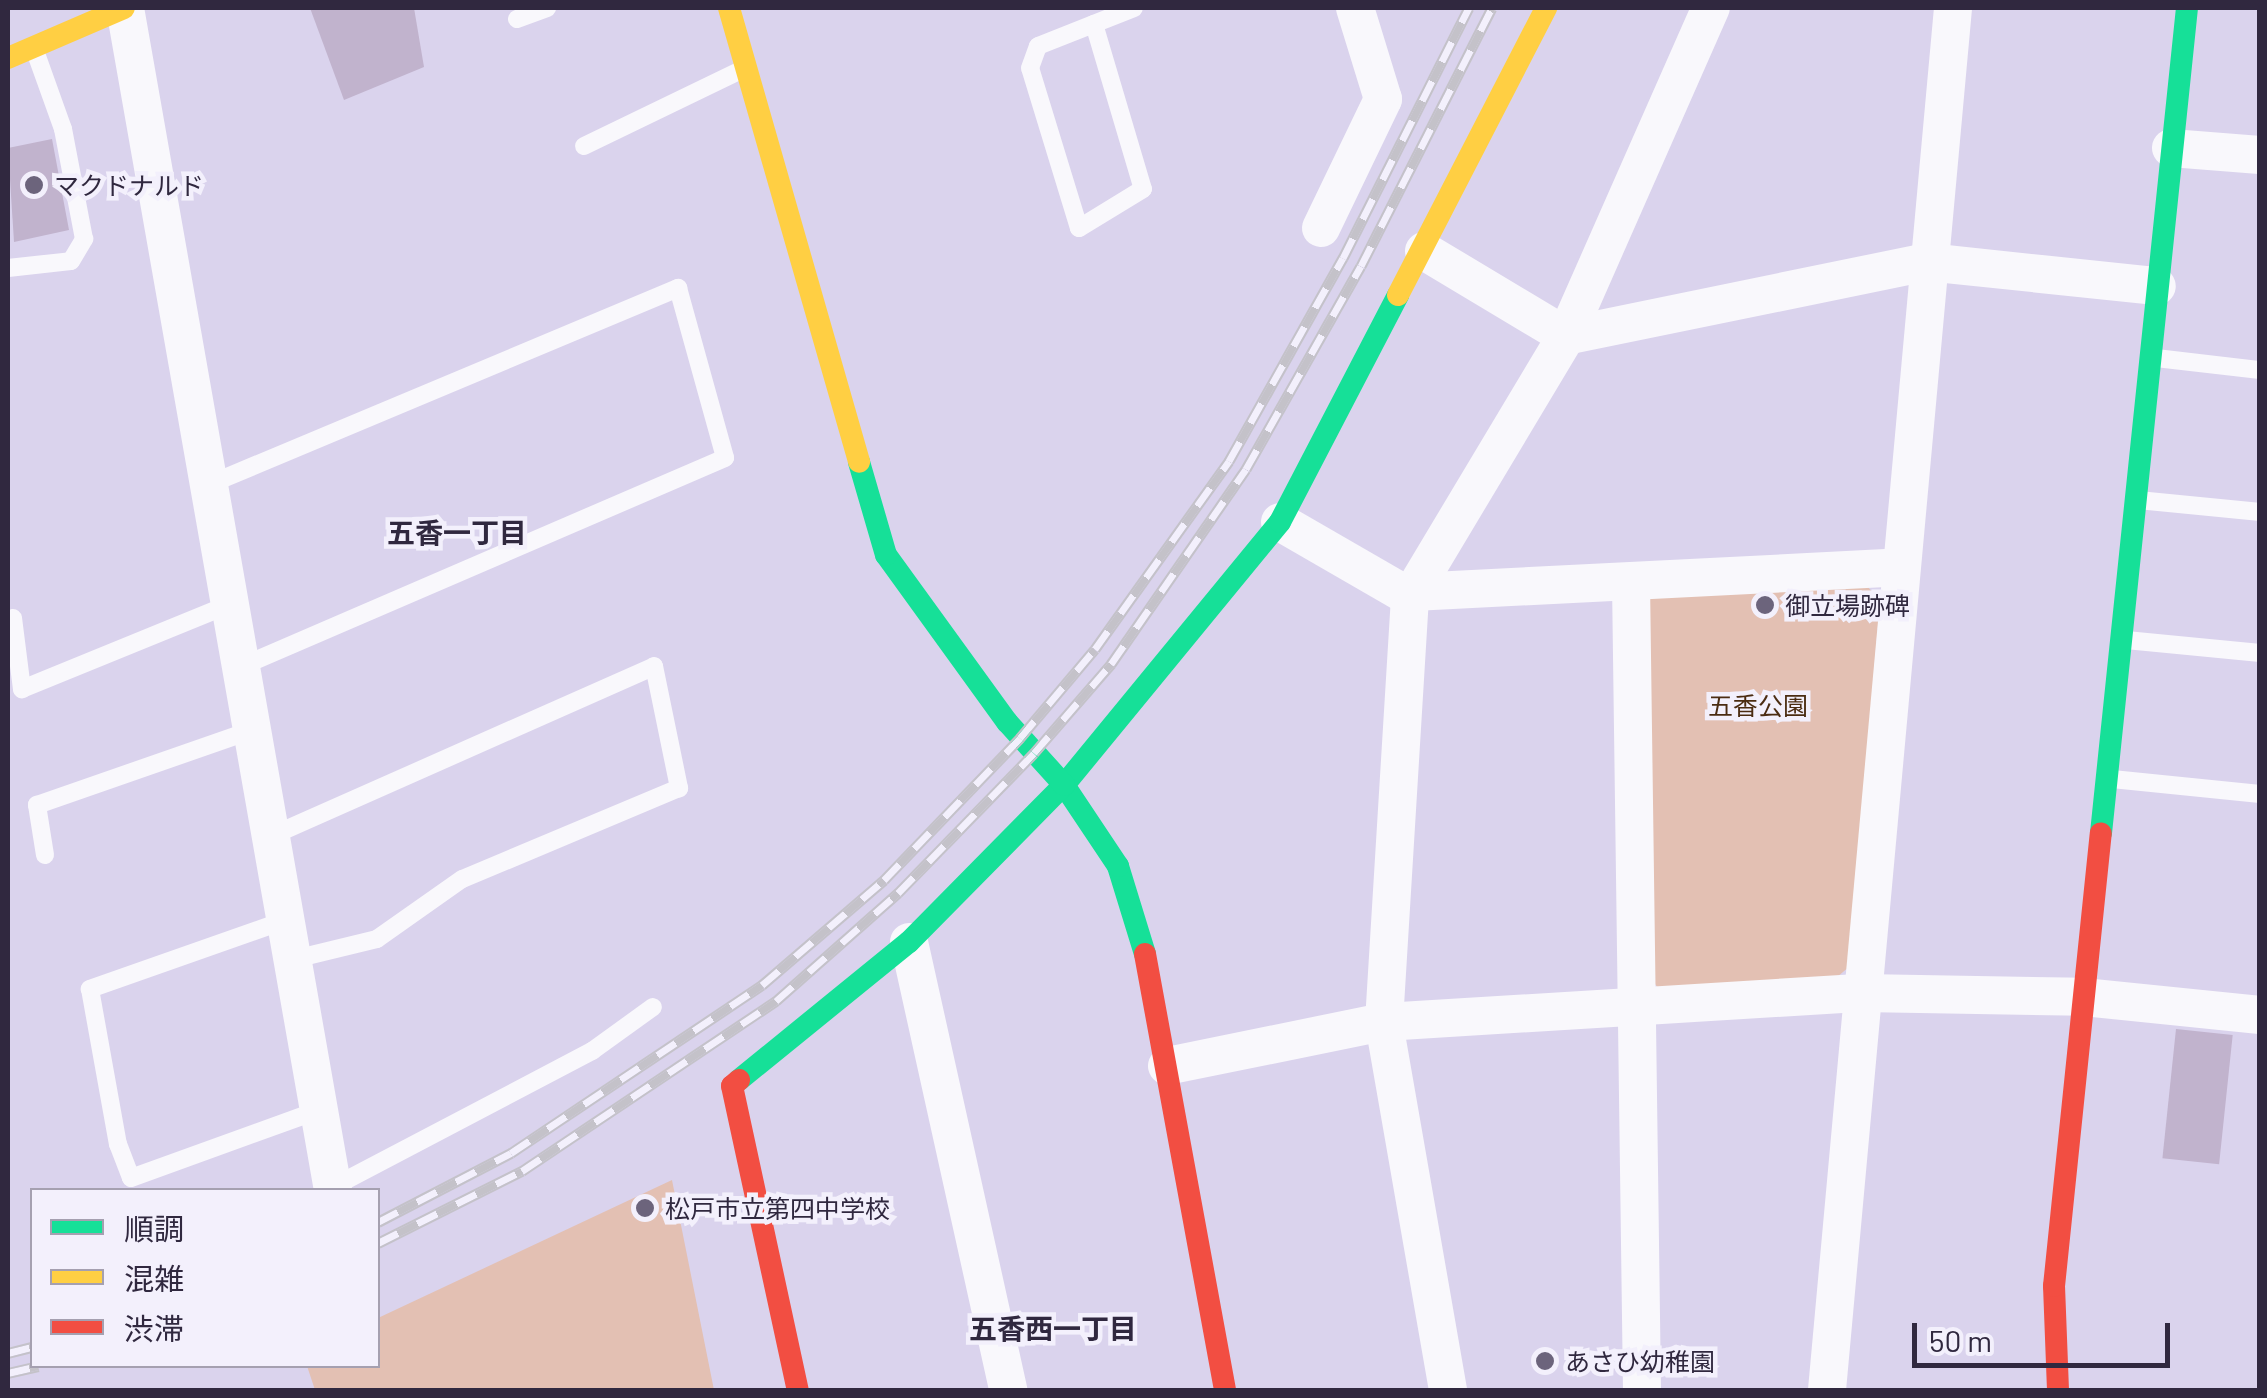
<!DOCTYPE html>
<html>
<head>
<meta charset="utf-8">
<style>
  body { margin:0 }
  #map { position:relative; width:2267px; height:1398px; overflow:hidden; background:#dad3ed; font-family:Barlow,"Noto Sans JP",sans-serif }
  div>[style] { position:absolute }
  .green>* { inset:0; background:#e3c0b3 }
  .building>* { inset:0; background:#c1b3cd; transform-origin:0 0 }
  .lane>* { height:18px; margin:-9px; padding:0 9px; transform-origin:9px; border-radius:9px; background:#f9f8fc }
  .street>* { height:38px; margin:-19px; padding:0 19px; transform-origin:19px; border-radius:19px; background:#f9f8fc }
  .fast>* { height:22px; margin:-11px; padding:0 11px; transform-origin:11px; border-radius:11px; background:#16e098 }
  .slow>* { height:22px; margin:-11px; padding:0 11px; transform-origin:11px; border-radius:11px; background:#ffcf43 }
  .jam>* { height:22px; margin:-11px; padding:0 11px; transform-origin:11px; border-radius:11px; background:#f24e42 }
  .rail>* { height:11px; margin-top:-5.5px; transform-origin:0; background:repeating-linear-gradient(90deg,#f3f0fc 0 22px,#c4c2c9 0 44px); box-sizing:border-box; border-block:2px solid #c4c2c9 }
  .dots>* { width:28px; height:28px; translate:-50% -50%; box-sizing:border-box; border:5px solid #f3f0fc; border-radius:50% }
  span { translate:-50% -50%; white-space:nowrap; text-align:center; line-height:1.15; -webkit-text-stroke:9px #f3f0fc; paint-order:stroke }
  .poi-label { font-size:25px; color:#30283f }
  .left { translate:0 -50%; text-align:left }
  .park-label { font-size:25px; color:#4b2c12 }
  .neighbourhood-label { font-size:28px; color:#30283f; font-weight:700 }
  .frame { position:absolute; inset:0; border:10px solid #30283f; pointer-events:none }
  .legend { position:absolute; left:30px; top:1188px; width:350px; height:180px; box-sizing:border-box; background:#f3f0fc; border:2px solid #a5a0b0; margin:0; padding:12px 18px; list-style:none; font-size:30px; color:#30283f }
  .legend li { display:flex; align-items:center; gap:20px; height:50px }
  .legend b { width:50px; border:2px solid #a5a0b0 }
  .scale { position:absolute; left:1912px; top:1323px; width:258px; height:45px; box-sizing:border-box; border:5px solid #30283f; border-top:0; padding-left:12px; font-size:30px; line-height:35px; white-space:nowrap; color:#30283f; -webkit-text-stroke:8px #f3f0fc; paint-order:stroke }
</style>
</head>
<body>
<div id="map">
  <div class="green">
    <i style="clip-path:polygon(1868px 587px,1880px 601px,1849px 967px,1831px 982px,1660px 990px,1648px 976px,1645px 596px)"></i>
    <i style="clip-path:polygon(672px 1180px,714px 1390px,315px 1390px,307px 1366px,378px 1366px,378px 1318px)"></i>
  </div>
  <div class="building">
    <i style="clip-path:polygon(310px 8px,414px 8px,424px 67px,344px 100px)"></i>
    <i style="clip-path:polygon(52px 139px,69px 230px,14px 242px,8px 148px)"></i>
    <i style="left:2176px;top:1029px;width:57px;height:130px;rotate:6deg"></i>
  </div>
  <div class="lane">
    <i style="left:517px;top:19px;width:32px;rotate:-20deg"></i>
    <i style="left:1094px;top:24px;width:172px;rotate:73.5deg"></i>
    <i style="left:1143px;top:189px;width:75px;rotate:148.6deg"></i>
    <i style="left:1079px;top:228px;width:167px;rotate:-107deg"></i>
    <i style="left:1030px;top:68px;width:23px;rotate:-70deg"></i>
    <i style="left:1038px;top:46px;width:103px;rotate:-21.6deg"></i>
    <i style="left:584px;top:146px;width:174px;rotate:-25.8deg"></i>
    <i style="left:8px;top:268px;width:63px;rotate:-6.3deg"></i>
    <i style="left:71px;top:261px;width:26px;rotate:-59deg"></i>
    <i style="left:84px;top:239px;width:112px;rotate:-100.8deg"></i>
    <i style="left:63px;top:129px;width:83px;rotate:-109.7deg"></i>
    <i style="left:2156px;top:358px;width:105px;rotate:6.6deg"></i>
    <i style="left:208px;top:485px;width:510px;rotate:-22.74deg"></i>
    <i style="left:678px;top:288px;width:176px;rotate:74.5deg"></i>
    <i style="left:725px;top:458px;width:528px;rotate:156.69deg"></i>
    <i style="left:2138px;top:500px;width:123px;rotate:5.6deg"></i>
    <i style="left:13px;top:618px;width:72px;rotate:82.8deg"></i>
    <i style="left:22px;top:689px;width:222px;rotate:-22.2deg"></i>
    <i style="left:2126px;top:640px;width:135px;rotate:5.5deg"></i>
    <i style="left:2112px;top:779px;width:149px;rotate:5.8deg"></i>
    <i style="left:269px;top:837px;width:421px;rotate:-23.9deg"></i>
    <i style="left:654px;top:666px;width:125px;rotate:78.4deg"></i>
    <i style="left:679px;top:788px;width:235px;rotate:157.2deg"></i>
    <i style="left:462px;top:879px;width:104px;rotate:144.8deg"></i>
    <i style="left:377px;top:939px;width:89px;rotate:166.4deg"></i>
    <i style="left:45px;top:855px;width:51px;rotate:-99.1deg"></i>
    <i style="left:37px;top:805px;width:225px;rotate:-19.2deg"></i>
    <i style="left:283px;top:921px;width:205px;rotate:160.6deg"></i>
    <i style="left:90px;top:989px;width:158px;rotate:79.8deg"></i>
    <i style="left:118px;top:1144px;width:36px;rotate:69deg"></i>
    <i style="left:131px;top:1178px;width:200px;rotate:-19.9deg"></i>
    <i style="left:333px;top:1187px;width:293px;rotate:-27.7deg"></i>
    <i style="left:592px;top:1051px;width:75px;rotate:-35.8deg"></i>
  </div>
  <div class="street">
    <i style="left:125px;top:8px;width:1200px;rotate:80.02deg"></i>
    <i style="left:2171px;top:148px;width:89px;rotate:4.5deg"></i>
    <i style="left:1321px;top:228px;width:143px;rotate:-64.3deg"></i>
    <i style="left:1383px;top:99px;width:95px;rotate:-107.1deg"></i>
    <i style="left:1424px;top:251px;width:165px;rotate:30.9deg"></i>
    <i style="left:1566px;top:336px;width:369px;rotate:-11.6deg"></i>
    <i style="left:1927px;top:262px;width:231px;rotate:6deg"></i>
    <i style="left:1280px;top:522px;width:150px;rotate:30deg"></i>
    <i style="left:1631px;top:582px;width:808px;rotate:89.22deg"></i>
    <i style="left:1413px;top:592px;width:488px;rotate:-2.9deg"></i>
    <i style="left:909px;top:942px;width:459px;rotate:77.5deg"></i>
    <i style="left:1167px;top:1066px;width:221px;rotate:-11.5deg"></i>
    <i style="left:1384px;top:1022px;width:479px;rotate:-3.5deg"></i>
    <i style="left:1862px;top:993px;width:221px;rotate:1deg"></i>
    <i style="left:2083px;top:997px;width:178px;rotate:5.8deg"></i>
    <i style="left:1448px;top:1390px;width:374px;rotate:-99.9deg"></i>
    <i style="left:1384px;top:1022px;width:426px;rotate:-86.5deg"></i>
    <i style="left:1410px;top:597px;width:304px;rotate:-59.1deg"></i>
    <i style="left:1566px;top:336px;width:359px;rotate:-66.2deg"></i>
    <i style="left:1827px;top:1390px;width:1388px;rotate:-84.79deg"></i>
  </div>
  <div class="fast">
    <i style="left:2101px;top:833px;width:829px;rotate:-84.05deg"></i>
    <i style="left:1145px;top:954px;width:92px;rotate:-107.1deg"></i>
    <i style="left:1118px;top:866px;width:97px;rotate:-123.7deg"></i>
    <i style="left:1064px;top:785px;width:340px;rotate:-50.6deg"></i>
    <i style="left:1280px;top:522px;width:256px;rotate:-62.5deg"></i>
    <i style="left:739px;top:1080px;width:219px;rotate:-39.1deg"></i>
    <i style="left:909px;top:942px;width:221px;rotate:-45.4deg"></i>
    <i style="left:1064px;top:785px;width:85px;rotate:-132.1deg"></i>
    <i style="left:1007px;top:722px;width:206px;rotate:-125.9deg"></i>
    <i style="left:886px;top:555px;width:97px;rotate:-106.2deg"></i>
  </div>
  <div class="slow">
    <i style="left:729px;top:8px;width:472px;rotate:74deg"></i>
    <i style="left:8px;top:58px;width:126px;rotate:-23.3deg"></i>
    <i style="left:1398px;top:295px;width:323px;rotate:-62.7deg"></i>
  </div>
  <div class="jam">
    <i style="left:1145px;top:954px;width:443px;rotate:79.6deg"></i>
    <i style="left:739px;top:1080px;width:9px;rotate:139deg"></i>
    <i style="left:732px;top:1086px;width:311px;rotate:77.8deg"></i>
    <i style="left:2058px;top:1390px;width:104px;rotate:-92.2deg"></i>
    <i style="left:2054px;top:1286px;width:455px;rotate:-84.1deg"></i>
  </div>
  <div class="rail">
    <i style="left:378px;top:1222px;width:150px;rotate:-27.4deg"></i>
    <i style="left:511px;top:1153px;width:302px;rotate:-33.8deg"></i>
    <i style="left:762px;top:985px;width:161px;rotate:-40.7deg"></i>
    <i style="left:884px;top:880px;width:197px;rotate:-46.2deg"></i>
    <i style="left:1020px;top:738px;width:116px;rotate:-49.9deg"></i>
    <i style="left:1095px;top:649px;width:231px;rotate:-54.5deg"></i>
    <i style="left:1229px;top:461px;width:233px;rotate:-60.7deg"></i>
    <i style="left:1343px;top:258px;width:280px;rotate:-63.3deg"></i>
    <i style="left:378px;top:1243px;width:161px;rotate:-26.6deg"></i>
    <i style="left:522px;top:1171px;width:306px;rotate:-33.8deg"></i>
    <i style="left:776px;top:1001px;width:163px;rotate:-41.5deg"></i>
    <i style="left:898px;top:893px;width:195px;rotate:-45.8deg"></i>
    <i style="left:1034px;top:753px;width:118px;rotate:-49.1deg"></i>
    <i style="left:1111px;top:664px;width:237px;rotate:-55.3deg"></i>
    <i style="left:1246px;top:469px;width:233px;rotate:-60.5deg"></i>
    <i style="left:1361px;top:266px;width:289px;rotate:-63.1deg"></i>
    <i style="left:8px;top:1353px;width:25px;rotate:-14deg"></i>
    <i style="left:8px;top:1373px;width:31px;rotate:-13deg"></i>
  </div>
  <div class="dots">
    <i style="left:34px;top:185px;background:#6c647c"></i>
    <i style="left:1765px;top:605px;background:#6c647c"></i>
    <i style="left:645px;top:1208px;background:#6c647c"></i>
    <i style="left:1545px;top:1361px;background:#6c647c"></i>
  </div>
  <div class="poi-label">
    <span class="left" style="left:54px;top:185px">マクドナルド</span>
    <span class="left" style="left:1785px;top:605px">御立場跡碑</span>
    <span class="left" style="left:665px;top:1208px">松戸市立第四中学校</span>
    <span class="left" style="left:1565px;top:1361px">あさひ幼稚園</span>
  </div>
  <div class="park-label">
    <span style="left:1758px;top:705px">五香公園</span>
  </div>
  <div class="neighbourhood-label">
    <span style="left:457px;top:532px">五香一丁目</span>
    <span style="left:1053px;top:1328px">五香西一丁目</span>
  </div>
  <div class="frame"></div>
  <ul class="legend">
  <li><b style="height:12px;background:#16e098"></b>順調</li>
  <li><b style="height:12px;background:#ffcf43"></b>混雑</li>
  <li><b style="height:12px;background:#f24e42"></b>渋滞</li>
  </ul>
  <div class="scale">50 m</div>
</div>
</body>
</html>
